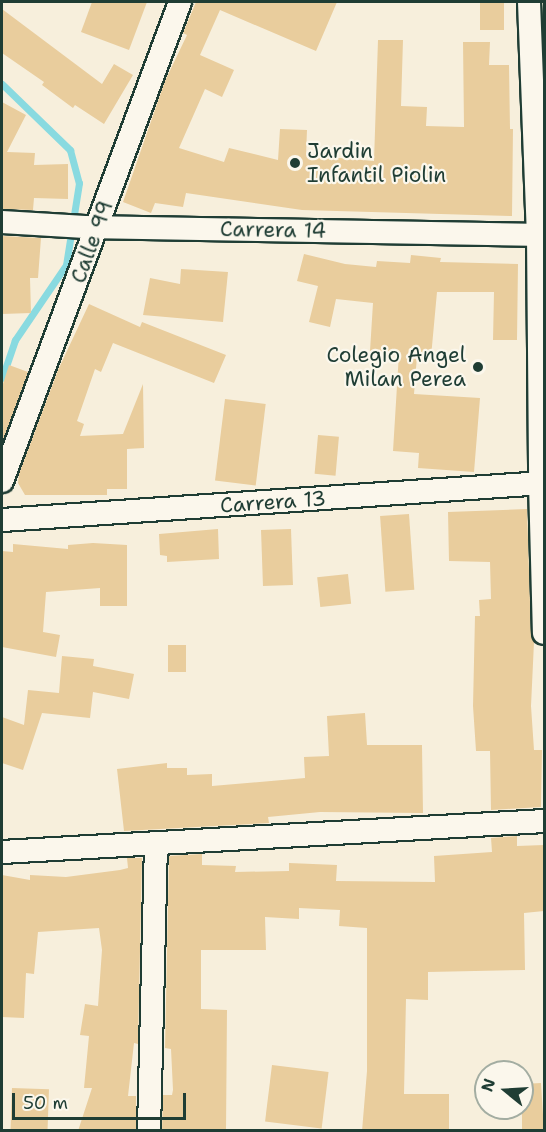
<!DOCTYPE html>
<html>
<head>
<meta charset="utf-8">
<style>
  body { margin:0 }
  #map { position:relative; width:546px; height:1132px; overflow:hidden; background:#f7efdc; font-family:"Shantell Sans",sans-serif }
  div>[style] { position:absolute }
  .stream>* { height:7px; margin:-3.5px; padding:0 3.5px; transform-origin:3.5px; border-radius:3.5px; background:#89dae0 }
  .building>* { inset:0; background:#e9cd9d; transform-origin:0 0 }
  .roads { filter:drop-shadow(2px 0 #1f3d34) drop-shadow(-2px 0 #1f3d34) drop-shadow(0 2px #1f3d34) drop-shadow(0 -2px #1f3d34) }
  .street>* { height:22px; margin:-11px; padding:0 11px; transform-origin:11px; border-radius:11px; background:#fbf7ec }
  .dots>* { width:16px; height:16px; translate:-50% -50%; box-sizing:border-box; border:3px solid #fbf7ec; border-radius:50% }
  span { translate:-50% -50%; white-space:nowrap; text-align:center; line-height:1.15; -webkit-text-stroke:4.5px #fbf7ec; paint-order:stroke }
  .poi-label { font-size:21px; color:#1f3d34 }
  .left { translate:0 -50%; text-align:left }
  .right { translate:-100% -50%; text-align:right }
  .street-label { font-size:21px; color:#1f3d34 }
  .frame { position:absolute; inset:0; border:3px solid #1f3d34; pointer-events:none }
  .north { position:absolute; left:474px; top:1060px; width:60px; height:60px; box-sizing:border-box; background:#fbf7ec; border:2px solid #a3ada2; border-radius:50%; rotate:288deg; font-size:16px; font-weight:700; line-height:24px; text-align:center; color:#1f3d34 }
  .north::after { content:''; display:block; margin:auto; width:21px; height:27px; background:#1f3d34; clip-path:polygon(50% 0,100% 100%,50% 72%,0 100%) }
  .scale { position:absolute; left:12px; top:1093px; width:174px; height:27px; box-sizing:border-box; border:3px solid #1f3d34; border-top:0; padding-left:8px; font-size:18px; line-height:21px; white-space:nowrap; color:#1f3d34; -webkit-text-stroke:4px #fbf7ec; paint-order:stroke }
</style>
</head>
<body>
<div id="map">
  <div class="stream">
    <i style="left:2px;top:84px;width:95px;rotate:44.1deg"></i>
    <i style="left:70px;top:150px;width:34px;rotate:75deg"></i>
    <i style="left:79px;top:183px;width:83px;rotate:99deg"></i>
    <i style="left:66px;top:265px;width:91px;rotate:124.2deg"></i>
    <i style="left:15px;top:340px;width:40px;rotate:108.9deg"></i>
  </div>
  <div class="building">
    <i style="clip-path:polygon(92px 2px,147px 2px,129px 50px,81px 32px)"></i>
    <i style="clip-path:polygon(196px 2px,337px 2px,316px 51px,220px 10px,200px 55px,234px 70px,222px 97px,205px 89px,179px 148px,224px 162px,229px 148px,278px 160px,280px 129px,307px 130px,306px 155px,374px 161px,378px 40px,403px 40px,401px 106px,427px 107px,426px 126px,464px 127px,463px 42px,490px 42px,489px 65px,509px 65px,510px 129px,513px 129px,512px 216px,302px 210px,186px 193px,183px 207px,155px 203px,151px 213px,123px 202px,165px 81px,187px 35px,183px 33px)"></i>
    <i style="left:480px;top:2px;width:24px;height:28px"></i>
    <i style="clip-path:polygon(2px 9px,102px 84px,114px 64px,133px 75px,104px 124px,75px 105px,73px 108px,42px 85px,44px 82px,2px 53px)"></i>
    <i style="clip-path:polygon(2px 102px,26px 115px,7px 152px,35px 153px,34px 165px,68px 164px,68px 199px,34px 198px,33px 210px,2px 209px)"></i>
    <i style="clip-path:polygon(2px 236px,41px 238px,38px 278px,30px 278px,31px 313px,2px 314px)"></i>
    <i style="clip-path:polygon(304px 254px,345px 264px,376px 267px,377px 261px,410px 263px,411px 255px,441px 258px,440px 262px,518px 264px,517px 340px,493px 340px,494px 292px,437px 292px,431px 357px,417px 356px,414px 394px,480px 398px,474px 472px,418px 468px,419px 453px,393px 451px,399px 353px,370px 351px,373px 303px,336px 299px,330px 327px,309px 322px,318px 286px,297px 281px)"></i>
    <i style="clip-path:polygon(181px 269px,228px 272px,223px 322px,143px 315px,150px 278px,180px 284px)"></i>
    <i style="clip-path:polygon(89px 304px,140px 327px,142px 322px,226px 355px,214px 383px,113px 343px,101px 372px,95px 369px,77px 421px,84px 424px,80px 436px,123px 434px,143px 384px,144px 448px,127px 449px,127px 489px,107px 489px,107px 495px,25px 495px,18px 483px,19px 474px,58px 370px)"></i>
    <i style="clip-path:polygon(9px 365px,28px 372px,2px 444px,2px 387px)"></i>
    <i style="left:225px;top:399px;width:41px;height:82px;rotate:7deg"></i>
    <i style="left:318px;top:435px;width:21px;height:39px;rotate:5deg"></i>
    <i style="clip-path:polygon(527px 509px,531px 633px,534px 642px,531px 706px,534px 750px,542px 750px,541px 807px,491px 810px,490px 751px,476px 751px,473px 706px,475px 616px,480px 616px,479px 600px,491px 599px,490px 562px,449px 561px,448px 512px)"></i>
    <i style="left:409px;top:514px;width:76px;height:29px;rotate:86deg"></i>
    <i style="clip-path:polygon(218px 529px,219px 559px,167px 562px,167px 556px,160px 555px,159px 534px)"></i>
    <i style="left:291px;top:529px;width:56px;height:30px;rotate:88deg"></i>
    <i style="clip-path:polygon(93px 543px,127px 545px,127px 606px,100px 606px,100px 588px,46px 592px,43px 632px,60px 635px,56px 657px,2px 647px,2px 551px,13px 552px,13px 544px,68px 549px,68px 545px)"></i>
    <i style="left:348px;top:574px;width:30px;height:31px;rotate:84deg"></i>
    <i style="left:186px;top:645px;width:27px;height:18px;rotate:90deg"></i>
    <i style="clip-path:polygon(62px 656px,94px 659px,93px 666px,134px 674px,129px 699px,93px 692px,90px 718px,42px 713px,23px 770px,2px 763px,2px 717px,24px 725px,28px 690px,59px 693px)"></i>
    <i style="clip-path:polygon(365px 713px,367px 745px,422px 745px,423px 813px,320px 812px,268px 817px,269px 823px,124px 831px,117px 769px,167px 763px,167px 768px,187px 768px,187px 775px,212px 774px,212px 786px,305px 778px,304px 757px,329px 756px,327px 716px)"></i>
    <i style="clip-path:polygon(517px 836px,517px 846px,544px 845px,544px 911px,524px 913px,525px 970px,428px 972px,428px 1000px,406px 999px,404px 1094px,449px 1094px,449px 1131px,362px 1131px,367px 1071px,367px 928px,339px 926px,340px 910px,299px 908px,299px 919px,265px 917px,266px 950px,201px 950px,201px 1009px,227px 1010px,226px 1131px,162px 1131px,163px 1095px,172px 1095px,173px 1090px,171px 1049px,165px 1048px,169px 856px,202px 854px,202px 865px,236px 866px,235px 872px,289px 871px,289px 863px,337px 865px,336px 881px,435px 882px,434px 856px,492px 852px,491px 838px)"></i>
    <i style="clip-path:polygon(127px 858px,142px 858px,138px 1044px,134px 1043px,128px 1096px,136px 1096px,136px 1131px,78px 1131px,92px 1088px,84px 1088px,89px 1036px,80px 1035px,85px 1004px,98px 1006px,102px 950px,99px 928px,38px 932px,34px 974px,26px 973px,24px 1018px,2px 1017px,2px 875px,30px 880px,30px 875px,66px 877px,120px 870px,128px 868px)"></i>
    <i style="left:272px;top:1065px;width:57px;height:57px;rotate:7deg"></i>
    <i style="clip-path:polygon(541px 1083px,544px 1131px,522px 1131px,522px 1084px)"></i>
    <i style="left:12px;top:1088px;width:37px;height:43px;rotate:2deg"></i>
  </div>
  <div class="roads">
    <div class="street">
      <i style="left:529px;top:2px;width:233px;rotate:87.8deg"></i>
      <i style="left:538px;top:235px;width:248px;rotate:89.5deg"></i>
      <i style="left:540px;top:483px;width:150px;rotate:88.5deg"></i>
      <i style="left:2px;top:222px;width:83px;rotate:3.4deg"></i>
      <i style="left:85px;top:227px;width:459px;rotate:1deg"></i>
      <i style="left:2px;top:481px;width:511px;rotate:-69.61deg"></i>
      <i style="left:2px;top:520px;width:543px;rotate:-3.91deg"></i>
      <i style="left:2px;top:852px;width:543px;rotate:-3.27deg"></i>
      <i style="left:149px;top:1130px;width:287px;rotate:-88.6deg"></i>
    </div>
  </div>
  <div class="dots">
    <i style="left:295px;top:163px;background:#1f3d34"></i>
    <i style="left:478px;top:367px;background:#1f3d34"></i>
  </div>
  <div class="poi-label">
    <span class="left" style="left:307px;top:163px">Jardin<br>Infantil Piolin</span>
    <span class="right" style="left:466px;top:367px">Colegio Angel<br>Milan Perea</span>
  </div>
  <div class="street-label">
    <span style="left:273px;top:230px;rotate:1deg">Carrera 14</span>
    <span style="left:92px;top:242px;rotate:-70deg">Calle 99</span>
    <span style="left:273px;top:502px;rotate:-4deg">Carrera 13</span>
  </div>
  <div class="frame"></div>
  <div class="north">N</div>
  <div class="scale">50 m</div>
</div>
</body>
</html>
